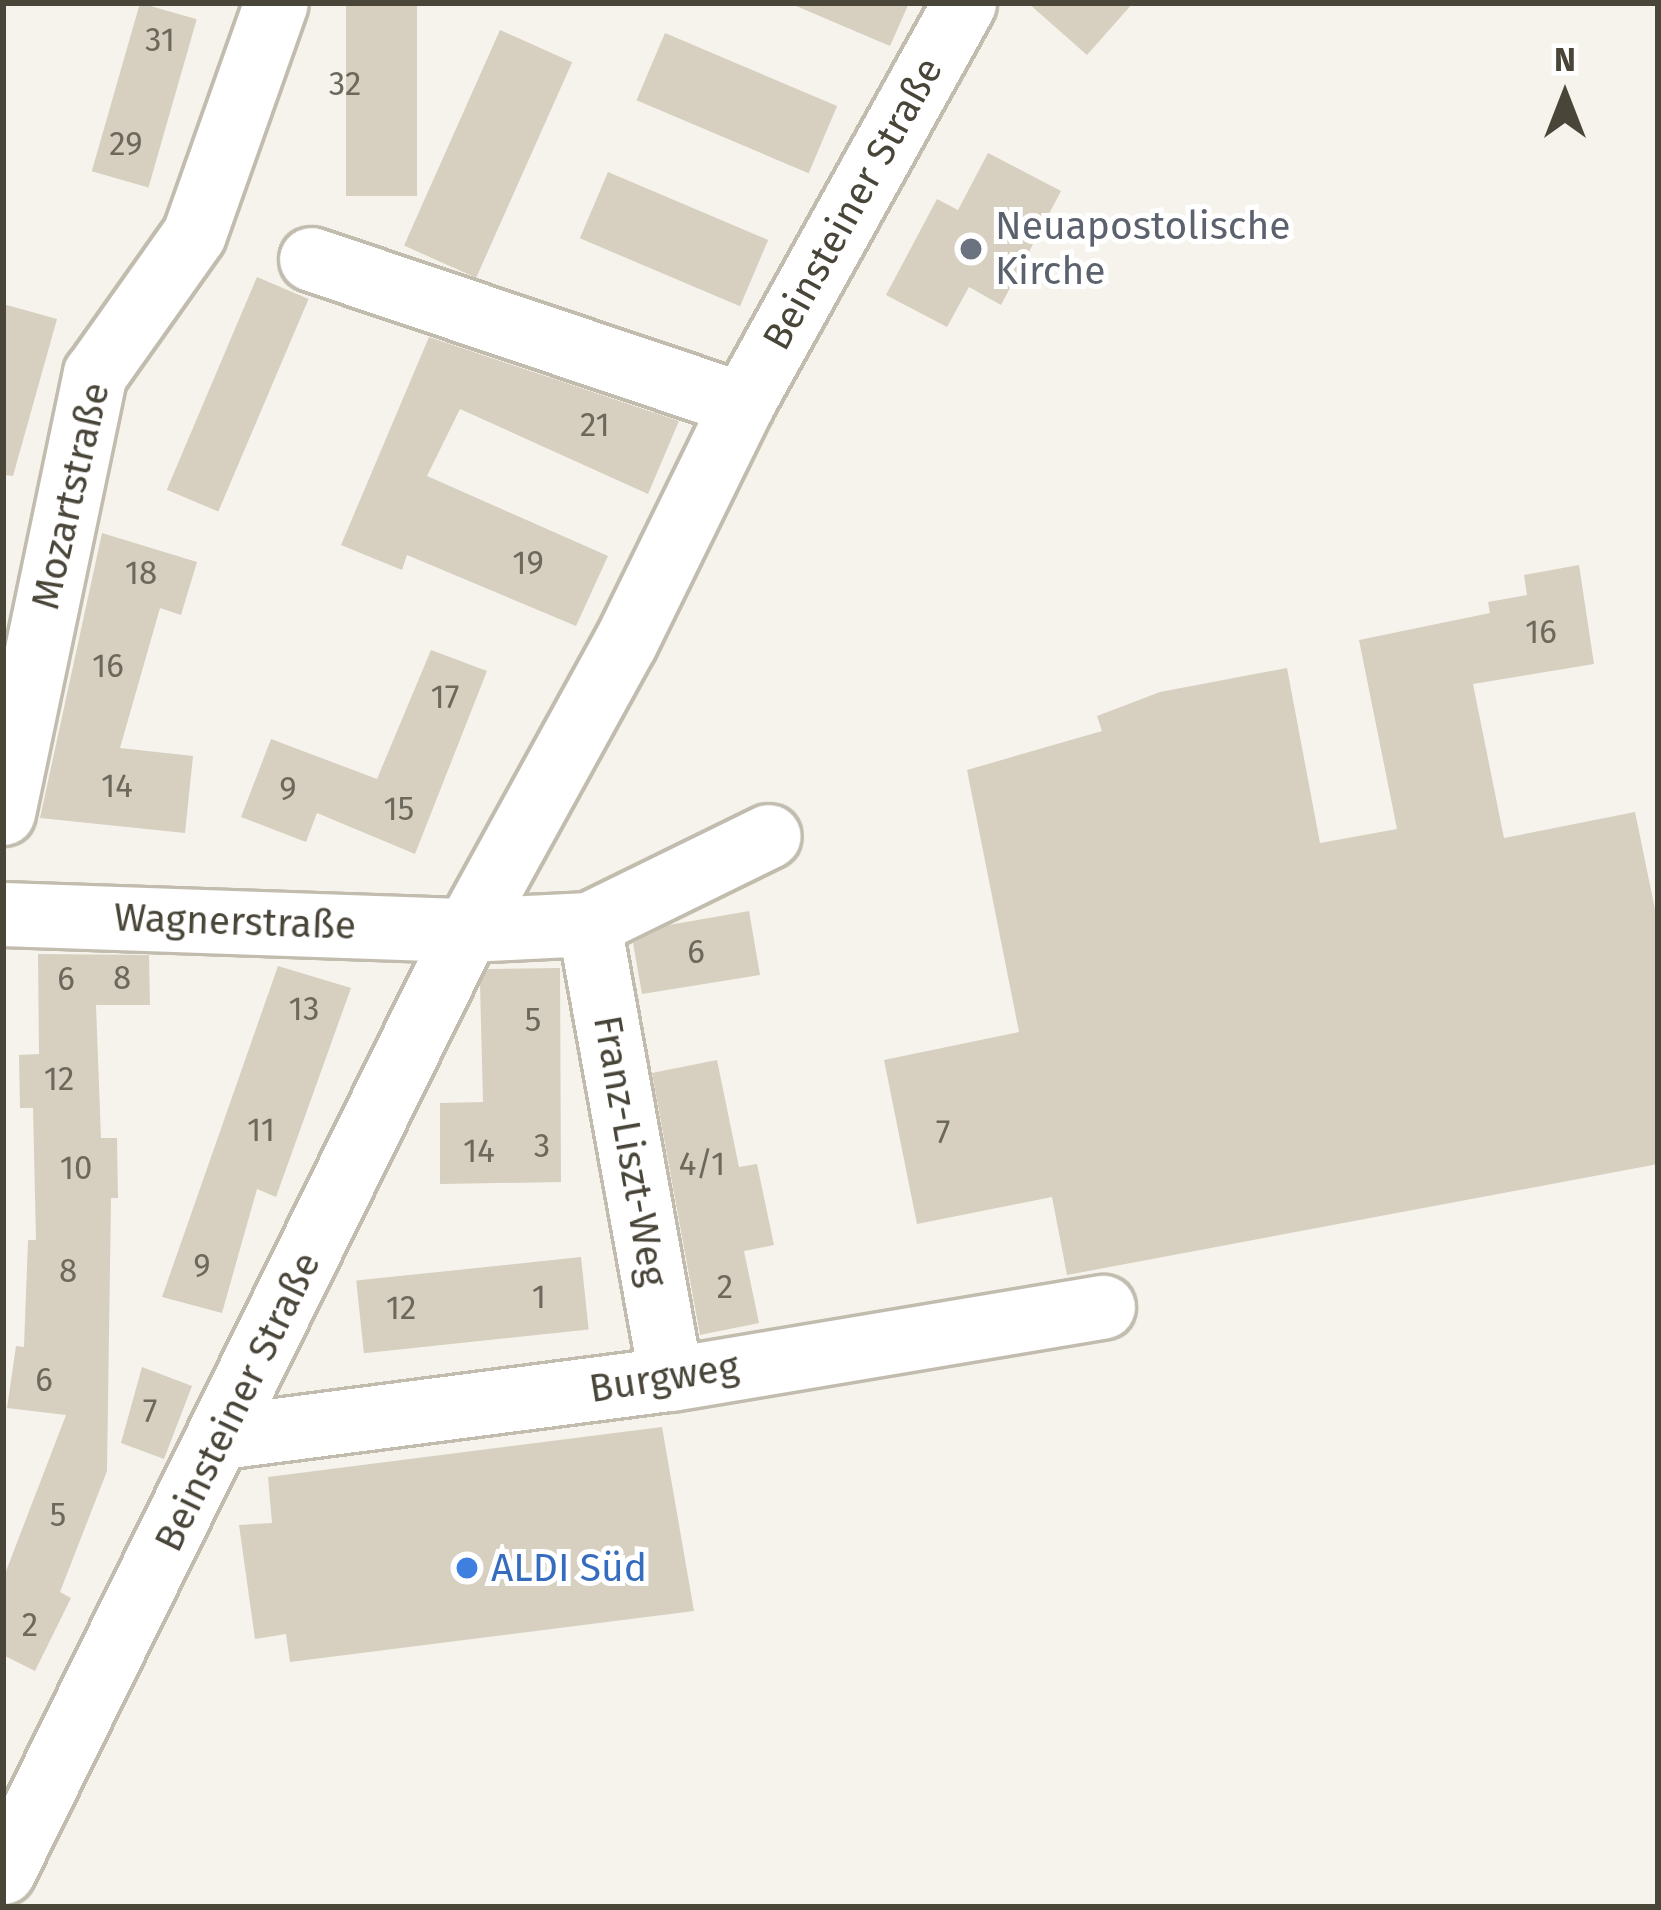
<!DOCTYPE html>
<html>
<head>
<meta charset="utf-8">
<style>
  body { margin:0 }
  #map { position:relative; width:1661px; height:1910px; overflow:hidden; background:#f5f3eb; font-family:"Fira Sans",sans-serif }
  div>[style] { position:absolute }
  .building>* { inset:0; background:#d7d0c1; transform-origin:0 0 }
  .roads { filter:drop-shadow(3px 0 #c1bcae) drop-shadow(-3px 0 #c1bcae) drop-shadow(0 3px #c1bcae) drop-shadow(0 -3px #c1bcae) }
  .minor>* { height:63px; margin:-31.5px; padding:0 31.5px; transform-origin:31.5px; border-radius:31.5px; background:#fff }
  .dots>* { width:33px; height:33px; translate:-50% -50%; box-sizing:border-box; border:6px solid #fff; border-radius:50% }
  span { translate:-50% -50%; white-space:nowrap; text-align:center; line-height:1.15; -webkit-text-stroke:10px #fff; paint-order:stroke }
  .number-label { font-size:33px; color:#6c685b }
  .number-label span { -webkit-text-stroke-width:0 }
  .street-label { font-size:39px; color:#494539 }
  .worship-label { font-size:39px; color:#5b616d }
  .left { translate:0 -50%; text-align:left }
  .shop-label { font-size:39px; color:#366cbe }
  .frame { position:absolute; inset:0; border:6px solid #494539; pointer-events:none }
  .north { position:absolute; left:1505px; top:36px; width:120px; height:120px; -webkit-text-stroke:9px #fff; paint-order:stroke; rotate:0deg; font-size:33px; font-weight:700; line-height:48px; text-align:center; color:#494539 }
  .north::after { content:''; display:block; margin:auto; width:42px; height:54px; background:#494539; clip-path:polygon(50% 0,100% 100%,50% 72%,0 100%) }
</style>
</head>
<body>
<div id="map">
  <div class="building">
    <i style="left:140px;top:3px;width:59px;height:175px;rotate:16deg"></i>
    <i style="left:346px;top:3px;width:71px;height:193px"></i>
    <i style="clip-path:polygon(789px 3px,909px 3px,890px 46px)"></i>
    <i style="clip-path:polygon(1028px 3px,1133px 3px,1087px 55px)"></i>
    <i style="left:500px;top:30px;width:79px;height:236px;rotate:24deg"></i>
    <i style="left:665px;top:33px;width:187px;height:73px;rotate:23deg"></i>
    <i style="clip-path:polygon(988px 153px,1061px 191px,1001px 305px,969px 287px,947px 327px,886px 295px,937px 199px,958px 210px)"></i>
    <i style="left:608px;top:172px;width:174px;height:72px;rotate:23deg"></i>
    <i style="left:257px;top:277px;width:56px;height:231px;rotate:23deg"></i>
    <i style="clip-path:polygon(3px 304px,57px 319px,13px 476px,3px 475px)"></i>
    <i style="clip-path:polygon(429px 337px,679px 421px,648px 494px,460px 409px,427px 476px,608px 556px,576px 626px,407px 555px,402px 570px,341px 545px)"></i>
    <i style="clip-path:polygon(102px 533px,197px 562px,181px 615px,160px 608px,120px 748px,193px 756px,185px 833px,40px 818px)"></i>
    <i style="clip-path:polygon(1579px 565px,1594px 664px,1473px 684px,1504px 838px,1635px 812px,1658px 924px,1658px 1164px,1067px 1275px,1052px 1197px,917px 1224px,884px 1060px,1019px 1032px,967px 770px,1102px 731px,1097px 716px,1160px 692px,1287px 668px,1320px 843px,1397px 829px,1359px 640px,1490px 613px,1488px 602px,1527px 595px,1524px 575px)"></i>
    <i style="clip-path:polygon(431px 650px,487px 671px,415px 854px,317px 813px,306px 842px,241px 817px,271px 739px,377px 779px)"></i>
    <i style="clip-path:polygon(749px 911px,760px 975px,642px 994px,633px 943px,669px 925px)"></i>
    <i style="clip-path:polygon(38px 954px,149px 955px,150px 1005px,96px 1005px,101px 1138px,117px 1138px,118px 1198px,111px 1198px,107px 1471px,60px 1592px,71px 1598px,35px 1671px,3px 1655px,3px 1579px,66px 1415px,7px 1408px,16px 1346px,24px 1347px,28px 1240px,36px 1240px,33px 1108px,20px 1108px,19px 1055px,39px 1054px)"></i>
    <i style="clip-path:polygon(278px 966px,351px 988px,276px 1197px,257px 1189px,222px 1313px,162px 1297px)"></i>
    <i style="clip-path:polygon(560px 968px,561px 1182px,440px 1184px,440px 1103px,483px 1102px,480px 984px,488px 969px)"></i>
    <i style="clip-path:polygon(717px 1060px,739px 1167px,757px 1164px,774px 1245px,744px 1251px,759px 1323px,700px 1335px,652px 1073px)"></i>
    <i style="left:581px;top:1257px;width:73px;height:226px;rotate:84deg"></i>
    <i style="clip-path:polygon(142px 1367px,192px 1386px,164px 1459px,121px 1443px)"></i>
    <i style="clip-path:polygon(662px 1427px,694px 1611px,290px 1662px,286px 1634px,255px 1639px,239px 1525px,272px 1523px,268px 1477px)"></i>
  </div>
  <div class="roads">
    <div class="minor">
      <i style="left:311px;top:259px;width:455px;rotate:18.6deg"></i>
      <i style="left:3px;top:813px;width:449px;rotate:-78.2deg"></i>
      <i style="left:95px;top:374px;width:171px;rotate:-54.7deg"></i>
      <i style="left:194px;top:234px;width:245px;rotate:-70.5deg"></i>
      <i style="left:3px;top:914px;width:464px;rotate:2deg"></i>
      <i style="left:467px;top:930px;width:122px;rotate:-2.8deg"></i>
      <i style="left:589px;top:924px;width:200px;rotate:-26.1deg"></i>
      <i style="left:589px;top:924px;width:462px;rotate:79.8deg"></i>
      <i style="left:222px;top:1437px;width:453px;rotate:-7.4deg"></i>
      <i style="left:671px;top:1379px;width:438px;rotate:-9.5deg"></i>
      <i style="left:3px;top:1872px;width:1050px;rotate:-63.78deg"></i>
      <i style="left:467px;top:930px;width:328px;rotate:-61.2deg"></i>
      <i style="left:625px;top:643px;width:266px;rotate:-63.9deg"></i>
      <i style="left:742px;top:404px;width:458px;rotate:-61deg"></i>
    </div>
  </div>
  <div class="dots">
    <i style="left:971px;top:249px;background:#6b7280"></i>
    <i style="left:467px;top:1568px;background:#3f7fe0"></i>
  </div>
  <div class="number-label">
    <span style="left:160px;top:41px">31</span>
    <span style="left:345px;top:85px">32</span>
    <span style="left:126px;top:145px">29</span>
    <span style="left:595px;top:426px">21</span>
    <span style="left:528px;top:564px">19</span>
    <span style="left:141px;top:574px">18</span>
    <span style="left:1541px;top:633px">16</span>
    <span style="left:108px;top:667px">16</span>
    <span style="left:445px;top:698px">17</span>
    <span style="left:117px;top:787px">14</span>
    <span style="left:288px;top:790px">9</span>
    <span style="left:399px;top:810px">15</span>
    <span style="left:696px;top:953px">6</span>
    <span style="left:122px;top:979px">8</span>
    <span style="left:66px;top:980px">6</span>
    <span style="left:304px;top:1010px">13</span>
    <span style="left:533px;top:1021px">5</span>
    <span style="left:59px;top:1080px">12</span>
    <span style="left:261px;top:1131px">11</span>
    <span style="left:943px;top:1133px">7</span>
    <span style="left:542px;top:1147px">3</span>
    <span style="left:479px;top:1152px">14</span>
    <span style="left:702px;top:1165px">4/1</span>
    <span style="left:76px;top:1169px">10</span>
    <span style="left:202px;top:1267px">9</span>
    <span style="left:68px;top:1272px">8</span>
    <span style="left:725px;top:1288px">2</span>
    <span style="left:539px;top:1298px">1</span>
    <span style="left:401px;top:1309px">12</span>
    <span style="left:44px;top:1381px">6</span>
    <span style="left:150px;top:1412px">7</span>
    <span style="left:58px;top:1516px">5</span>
    <span style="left:30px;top:1626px">2</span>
  </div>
  <div class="street-label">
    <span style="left:853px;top:204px;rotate:-61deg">Beinsteiner Straße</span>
    <span style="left:71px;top:496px;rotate:-77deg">Mozartstraße</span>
    <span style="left:235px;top:922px;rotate:2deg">Wagnerstraße</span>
    <span style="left:630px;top:1151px;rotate:80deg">Franz-Liszt-Weg</span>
    <span style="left:664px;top:1378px;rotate:-9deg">Burgweg</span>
    <span style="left:238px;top:1402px;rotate:-64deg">Beinsteiner Straße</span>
  </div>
  <div class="worship-label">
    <span class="left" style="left:995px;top:249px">Neuapostolische<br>Kirche</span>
  </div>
  <div class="shop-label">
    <span class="left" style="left:491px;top:1568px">ALDI Süd</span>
  </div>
  <div class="frame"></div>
  <div class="north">N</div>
</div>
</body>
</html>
